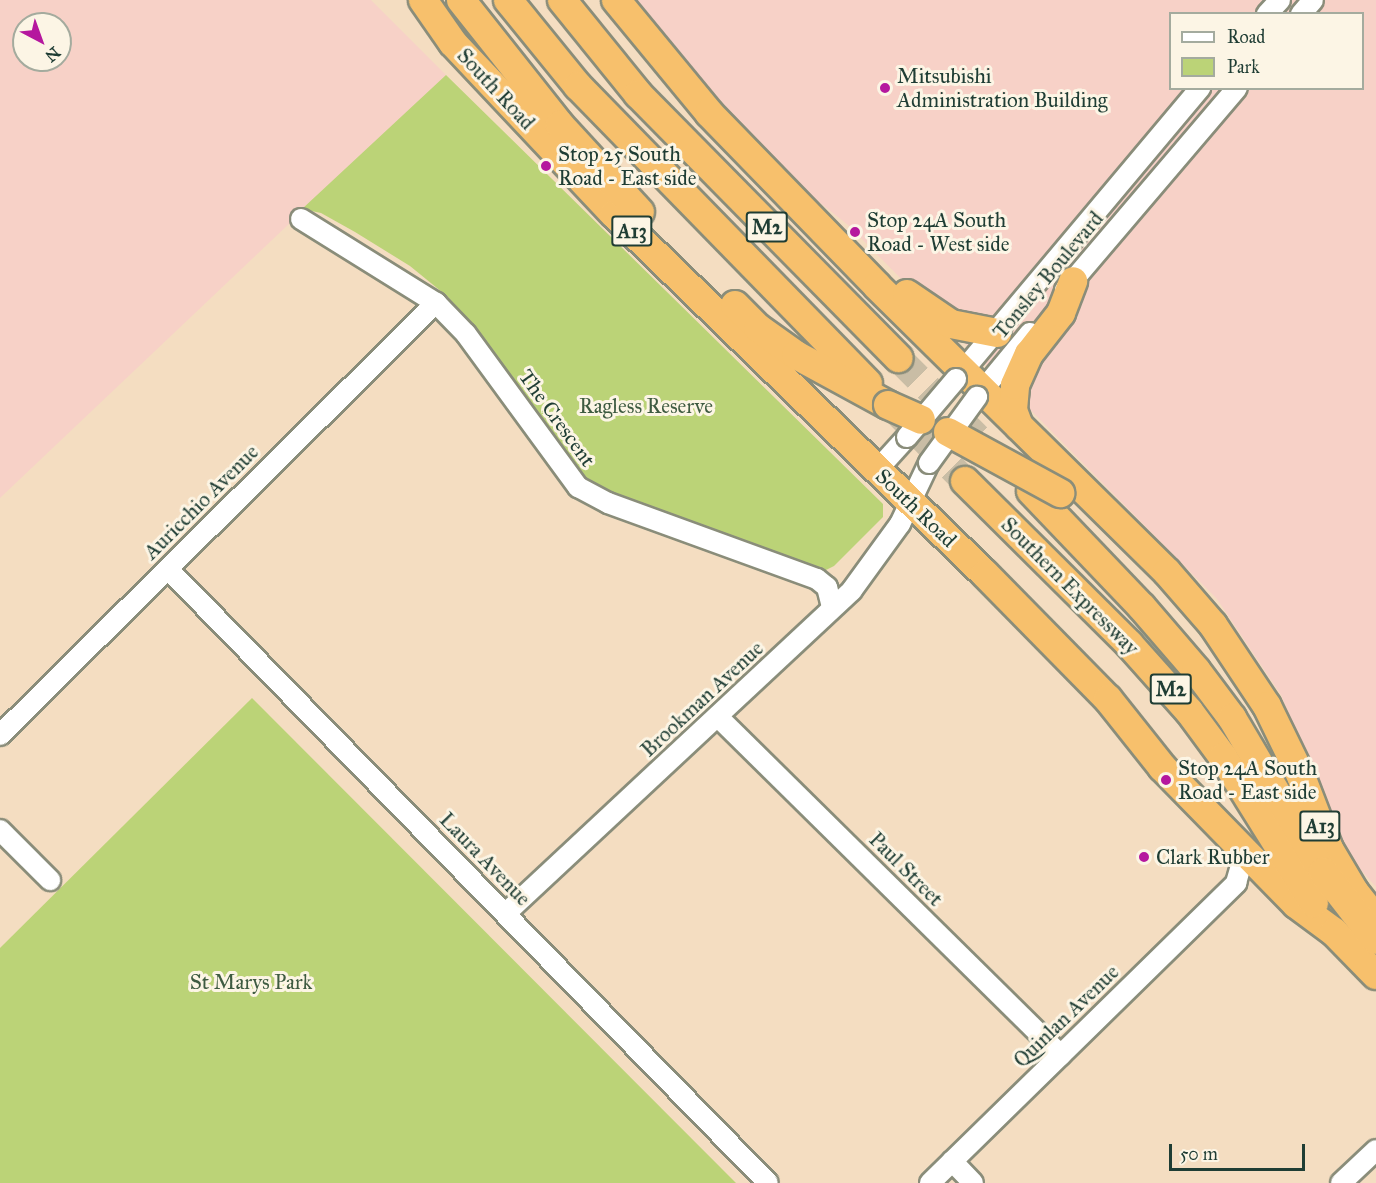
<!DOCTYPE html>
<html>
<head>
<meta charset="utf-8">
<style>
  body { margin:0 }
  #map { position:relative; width:1376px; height:1183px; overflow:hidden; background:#f4ddc1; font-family:"IM FELL Great Primer",serif }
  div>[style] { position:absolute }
  .built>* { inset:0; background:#f7d1c7 }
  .green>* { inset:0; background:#bbd377 }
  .highway-tunnel>* { height:28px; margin-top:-14px; transform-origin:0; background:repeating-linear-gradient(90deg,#c9bda5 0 28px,transparent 0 42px) }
  .roads { filter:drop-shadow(2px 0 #8a8d7a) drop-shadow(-2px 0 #8a8d7a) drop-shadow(0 2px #8a8d7a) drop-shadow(0 -2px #8a8d7a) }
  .minor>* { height:20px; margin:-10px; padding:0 10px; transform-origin:10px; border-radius:10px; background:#fff }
  .highway>* { height:28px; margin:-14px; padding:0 14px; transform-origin:14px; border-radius:14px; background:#f7c06c }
  .bridges { filter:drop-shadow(2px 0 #8a8d7a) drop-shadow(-2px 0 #8a8d7a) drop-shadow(0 2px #8a8d7a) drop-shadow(0 -2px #8a8d7a) }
  .minor-bridge>* { height:20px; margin:-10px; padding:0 10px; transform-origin:10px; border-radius:10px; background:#fff }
  .highway-bridge>* { height:28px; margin:-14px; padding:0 14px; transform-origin:14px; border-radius:14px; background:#f7c06c }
  .dots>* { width:16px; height:16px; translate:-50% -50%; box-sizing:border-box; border:3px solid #fcf5e5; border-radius:50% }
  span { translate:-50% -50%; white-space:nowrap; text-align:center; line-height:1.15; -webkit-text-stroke:6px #fcf5e5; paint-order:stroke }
  .shield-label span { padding:2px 4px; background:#fcf5e5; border:2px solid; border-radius:4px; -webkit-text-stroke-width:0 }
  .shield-label { font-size:20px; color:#1f3d34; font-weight:700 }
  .poi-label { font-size:21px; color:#1f3d34 }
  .left { translate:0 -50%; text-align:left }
  .street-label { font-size:21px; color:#1f3d34 }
  .park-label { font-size:21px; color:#3e5b41 }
  .legend { position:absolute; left:1169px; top:12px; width:195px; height:78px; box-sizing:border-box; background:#fcf5e5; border:2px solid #a4ab9e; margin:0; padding:8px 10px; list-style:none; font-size:18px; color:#1f3d34 }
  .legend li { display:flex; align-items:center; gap:12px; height:30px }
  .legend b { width:30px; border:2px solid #a4ab9e }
  .north { position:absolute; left:12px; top:12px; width:60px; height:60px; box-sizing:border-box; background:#fcf5e5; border:2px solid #a4ab9e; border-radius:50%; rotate:139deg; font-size:16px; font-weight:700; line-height:24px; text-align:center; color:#1f3d34 }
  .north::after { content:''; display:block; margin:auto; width:21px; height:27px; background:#b5179e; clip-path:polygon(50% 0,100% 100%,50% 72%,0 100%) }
  .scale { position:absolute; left:1169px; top:1144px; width:136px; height:27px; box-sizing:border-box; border:3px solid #1f3d34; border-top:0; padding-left:8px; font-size:18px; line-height:21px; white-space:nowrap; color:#1f3d34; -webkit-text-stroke:4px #fcf5e5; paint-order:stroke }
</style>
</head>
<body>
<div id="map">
  <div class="built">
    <i style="clip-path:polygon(evenodd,0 0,371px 0,446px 75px,0 498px,0 0,24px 24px,60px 24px,60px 60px,24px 60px,24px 24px)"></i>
    <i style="clip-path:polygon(evenodd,636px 0,1376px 0,1376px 887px,1346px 853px,1281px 695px,1217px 599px,848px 225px,789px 178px,665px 43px,636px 0,1170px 14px,1362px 14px,1362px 88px,1170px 88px,1170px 14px)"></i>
  </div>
  <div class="green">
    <i style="clip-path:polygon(446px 75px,883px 504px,883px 517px,834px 566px,826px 570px,627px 502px,588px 484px,448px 297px,410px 266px,355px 232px,321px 213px,302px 209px)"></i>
    <i style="clip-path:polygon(252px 698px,736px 1183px,0 1183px,0 948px)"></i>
  </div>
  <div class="highway-tunnel">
    <i style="left:898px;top:358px;width:115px;rotate:45deg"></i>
    <i style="left:893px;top:408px;width:103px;rotate:45.4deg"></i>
  </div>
  <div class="roads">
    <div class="minor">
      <i style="left:1267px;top:14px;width:19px;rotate:-47deg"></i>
      <i style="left:1301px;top:14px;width:18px;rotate:-49deg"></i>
      <i style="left:301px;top:219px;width:159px;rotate:31.9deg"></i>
      <i style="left:436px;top:303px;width:43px;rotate:45.9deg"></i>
      <i style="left:466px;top:334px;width:190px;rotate:53.8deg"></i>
      <i style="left:578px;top:487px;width:34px;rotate:28deg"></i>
      <i style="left:608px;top:503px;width:222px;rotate:20deg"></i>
      <i style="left:817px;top:579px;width:13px;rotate:39deg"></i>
      <i style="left:827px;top:587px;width:21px;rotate:76deg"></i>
      <i style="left:1065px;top:290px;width:265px;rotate:-49.6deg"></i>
      <i style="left:956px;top:379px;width:380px;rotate:-50deg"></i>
      <i style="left:977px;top:397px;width:83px;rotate:-50.4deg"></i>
      <i style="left:877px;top:470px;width:45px;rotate:-47.7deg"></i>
      <i style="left:168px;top:569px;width:858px;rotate:45.66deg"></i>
      <i style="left:719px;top:718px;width:480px;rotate:44.6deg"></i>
      <i style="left:0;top:735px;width:614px;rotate:-44.74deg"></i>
      <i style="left:0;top:830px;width:71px;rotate:45deg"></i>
      <i style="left:506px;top:913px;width:473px;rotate:-43deg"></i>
      <i style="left:852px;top:590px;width:82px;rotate:-54deg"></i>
      <i style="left:900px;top:524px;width:68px;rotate:-64.6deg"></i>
      <i style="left:952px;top:1161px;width:30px;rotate:46deg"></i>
      <i style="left:930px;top:1183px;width:429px;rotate:-44.4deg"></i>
      <i style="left:1236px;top:883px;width:22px;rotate:-74deg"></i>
      <i style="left:1242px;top:862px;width:15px;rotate:-98deg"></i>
      <i style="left:1341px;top:1183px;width:48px;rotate:-43.3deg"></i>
    </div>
    <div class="highway">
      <i style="left:423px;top:0;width:52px;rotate:55.1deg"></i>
      <i style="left:453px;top:43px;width:235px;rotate:46.7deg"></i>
      <i style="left:614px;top:214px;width:517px;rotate:44.14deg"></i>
      <i style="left:985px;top:574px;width:175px;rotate:45.5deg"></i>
      <i style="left:1108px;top:699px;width:87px;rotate:51.5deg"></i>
      <i style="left:1162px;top:767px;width:192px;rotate:45.6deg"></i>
      <i style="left:1296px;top:904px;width:47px;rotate:36.4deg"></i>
      <i style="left:1334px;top:932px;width:60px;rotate:45.7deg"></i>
      <i style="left:461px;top:0;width:159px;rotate:51.6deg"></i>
      <i style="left:560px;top:125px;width:118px;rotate:47.4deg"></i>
      <i style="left:508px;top:0;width:111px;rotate:50.9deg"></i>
      <i style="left:578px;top:86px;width:415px;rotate:45.7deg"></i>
      <i style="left:562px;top:0;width:121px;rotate:51deg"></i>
      <i style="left:638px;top:94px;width:371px;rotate:45.4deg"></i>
      <i style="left:616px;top:0;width:146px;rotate:50.5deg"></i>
      <i style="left:709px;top:113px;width:241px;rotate:45.8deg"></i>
      <i style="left:877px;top:286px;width:407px;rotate:44.6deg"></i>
      <i style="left:1167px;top:572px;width:70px;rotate:49deg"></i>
      <i style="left:1213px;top:625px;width:97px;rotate:56.3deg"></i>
      <i style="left:1267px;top:706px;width:78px;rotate:64.1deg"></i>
      <i style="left:1301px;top:776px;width:78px;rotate:69deg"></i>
      <i style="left:1329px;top:849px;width:49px;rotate:59.2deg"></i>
      <i style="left:1354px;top:891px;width:36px;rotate:52deg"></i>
      <i style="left:907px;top:294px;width:53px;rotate:34.3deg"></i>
      <i style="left:951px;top:324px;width:47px;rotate:11.1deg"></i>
      <i style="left:735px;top:305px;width:33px;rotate:45deg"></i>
      <i style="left:758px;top:328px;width:47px;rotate:35.4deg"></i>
      <i style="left:796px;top:355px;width:105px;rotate:28.5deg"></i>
      <i style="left:1019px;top:426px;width:17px;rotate:-111deg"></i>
      <i style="left:1013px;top:410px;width:25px;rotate:-85deg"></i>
      <i style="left:1015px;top:385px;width:34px;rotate:-66deg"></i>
      <i style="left:1029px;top:354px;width:52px;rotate:-52deg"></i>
      <i style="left:1061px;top:313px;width:34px;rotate:-69deg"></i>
      <i style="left:965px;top:481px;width:231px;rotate:44.8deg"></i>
      <i style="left:1129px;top:644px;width:90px;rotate:48.2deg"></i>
      <i style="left:1189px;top:711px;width:57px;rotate:53.5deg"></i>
      <i style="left:1223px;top:757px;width:172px;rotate:58.1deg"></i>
      <i style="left:1031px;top:491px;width:159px;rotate:46.3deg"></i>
      <i style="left:1141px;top:606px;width:84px;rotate:49.3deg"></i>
      <i style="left:1196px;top:670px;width:60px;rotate:53.1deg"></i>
      <i style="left:1232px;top:718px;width:179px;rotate:59.4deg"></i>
      <i style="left:1323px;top:872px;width:86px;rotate:52.1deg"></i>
    </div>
  </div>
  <div class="bridges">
    <div class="minor-bridge">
      <i style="left:907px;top:437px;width:76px;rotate:-49.8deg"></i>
      <i style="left:929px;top:463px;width:82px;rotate:-54deg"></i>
    </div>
    <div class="highway-bridge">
      <i style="left:888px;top:405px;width:36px;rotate:24deg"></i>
      <i style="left:948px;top:432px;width:128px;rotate:28.6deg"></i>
    </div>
  </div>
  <div class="dots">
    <i style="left:885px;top:88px;background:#b5179e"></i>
    <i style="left:546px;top:166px;background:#b5179e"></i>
    <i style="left:855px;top:232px;background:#b5179e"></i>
    <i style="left:1166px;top:780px;background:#b5179e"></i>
    <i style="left:1144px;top:857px;background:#b5179e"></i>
  </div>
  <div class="shield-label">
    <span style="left:767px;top:227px">M2</span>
    <span style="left:632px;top:231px">A13</span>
    <span style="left:1171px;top:689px">M2</span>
    <span style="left:1320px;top:826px">A13</span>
  </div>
  <div class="poi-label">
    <span class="left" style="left:897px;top:88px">Mitsubishi<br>Administration Building</span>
    <span class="left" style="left:558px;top:166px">Stop 25 South<br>Road - East side</span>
    <span class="left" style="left:867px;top:232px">Stop 24A South<br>Road - West side</span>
    <span class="left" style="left:1178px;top:780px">Stop 24A South<br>Road - East side</span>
    <span class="left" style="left:1156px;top:857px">Clark Rubber</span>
  </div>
  <div class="street-label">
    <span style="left:496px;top:89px;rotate:47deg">South Road</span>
    <span style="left:1048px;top:275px;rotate:-50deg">Tonsley Boulevard</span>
    <span style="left:557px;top:418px;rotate:54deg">The Crescent</span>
    <span style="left:201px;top:502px;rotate:-45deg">Auricchio Avenue</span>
    <span style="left:916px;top:508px;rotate:44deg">South Road</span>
    <span style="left:1070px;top:586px;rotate:45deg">Southern Expressway</span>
    <span style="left:702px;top:699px;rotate:-43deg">Brookman Avenue</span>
    <span style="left:485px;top:859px;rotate:46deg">Laura Avenue</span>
    <span style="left:906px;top:869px;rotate:45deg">Paul Street</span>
    <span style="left:1066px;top:1016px;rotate:-44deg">Quinlan Avenue</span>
  </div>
  <div class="park-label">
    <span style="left:646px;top:406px">Ragless Reserve</span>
    <span style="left:251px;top:982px">St Marys Park</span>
  </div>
  <ul class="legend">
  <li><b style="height:8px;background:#fff"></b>Road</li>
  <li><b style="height:16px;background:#bbd377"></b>Park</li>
  </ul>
  <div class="north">N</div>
  <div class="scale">50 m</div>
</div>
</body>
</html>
